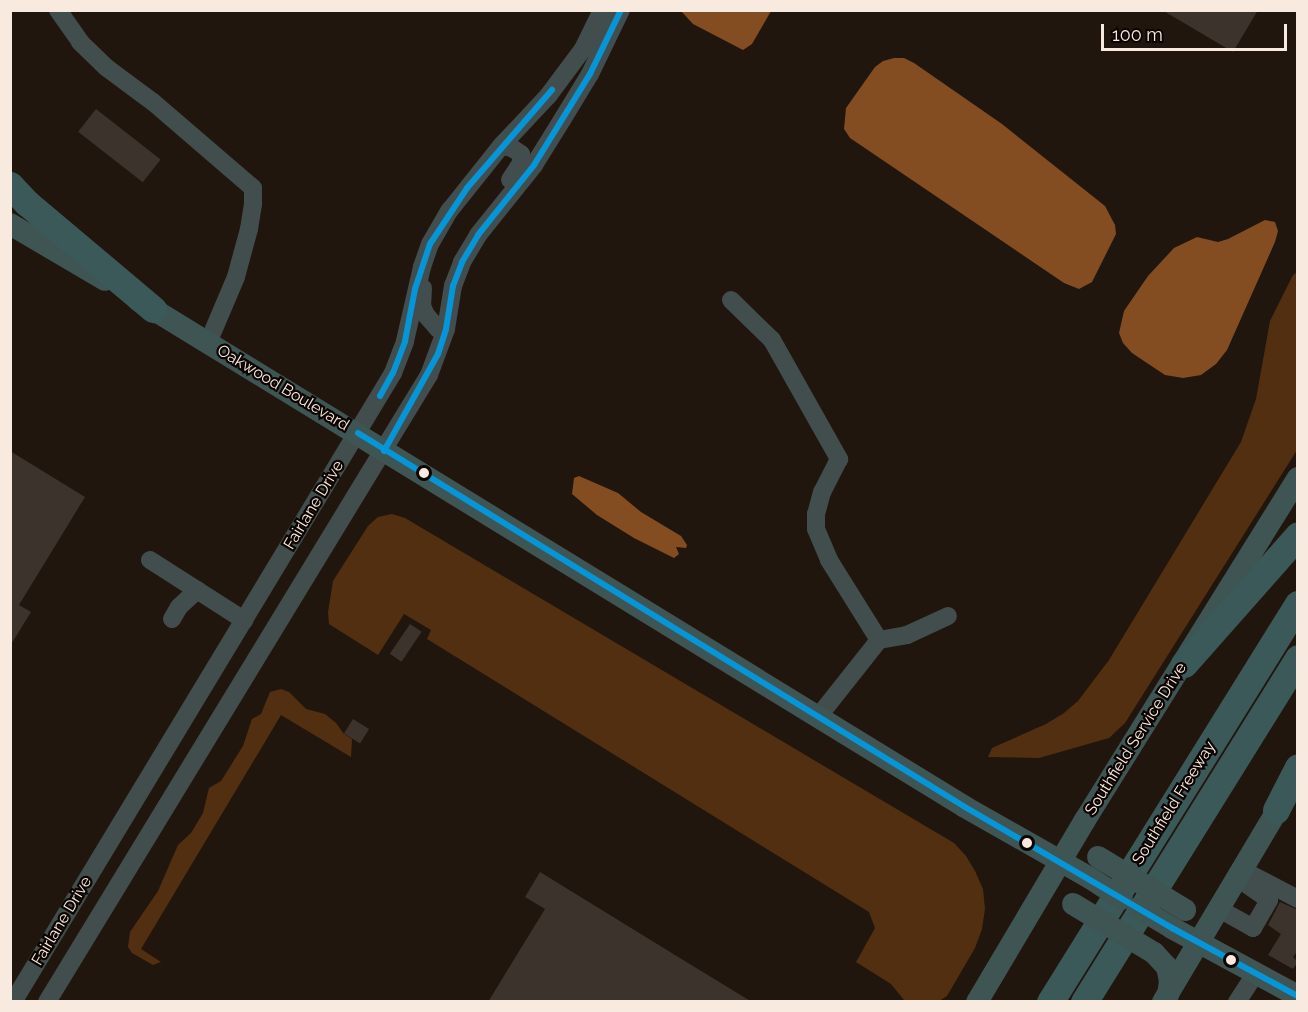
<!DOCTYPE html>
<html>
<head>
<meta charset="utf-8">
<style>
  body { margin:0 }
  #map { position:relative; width:1308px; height:1012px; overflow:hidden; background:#21160e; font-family:Raleway,sans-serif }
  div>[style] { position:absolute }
  .green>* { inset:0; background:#532f11 }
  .water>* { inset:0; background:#834d21 }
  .building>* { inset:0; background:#3c332c; transform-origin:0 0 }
  .minor>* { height:18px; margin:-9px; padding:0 9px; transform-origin:9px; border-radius:9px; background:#424e4d }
  .major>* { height:22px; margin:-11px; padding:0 11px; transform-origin:11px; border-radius:11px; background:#3e5554 }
  .highway>* { height:27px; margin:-13.5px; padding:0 13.5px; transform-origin:13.5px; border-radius:13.5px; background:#3b5958 }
  .major-bridge>* { height:22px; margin:-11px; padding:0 11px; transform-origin:11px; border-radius:11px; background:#3e5554 }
  .bus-1>* { height:6px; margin:-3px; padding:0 3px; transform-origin:3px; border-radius:3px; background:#0696d7 }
  .dots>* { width:16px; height:16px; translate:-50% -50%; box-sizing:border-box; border:3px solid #0c0401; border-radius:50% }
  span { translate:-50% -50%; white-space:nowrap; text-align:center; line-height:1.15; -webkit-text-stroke:4.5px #0c0401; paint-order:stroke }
  .street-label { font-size:16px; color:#f9eae0 }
  .frame { position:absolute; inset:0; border:12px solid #f9eae0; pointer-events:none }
  .scale { position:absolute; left:1101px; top:24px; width:186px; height:27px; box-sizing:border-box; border:3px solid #f9eae0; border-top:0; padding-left:8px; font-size:18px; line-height:21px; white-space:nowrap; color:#f9eae0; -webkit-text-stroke:4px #0c0401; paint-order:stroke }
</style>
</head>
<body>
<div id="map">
  <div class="green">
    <i style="clip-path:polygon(1297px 272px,1297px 450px,1125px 723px,1109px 738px,1039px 758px,988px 757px,992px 748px,1046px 724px,1064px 713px,1078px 701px,1109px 660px,1241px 442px,1256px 399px,1270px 321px,1293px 275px)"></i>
    <i style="clip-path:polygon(392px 514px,405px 518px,954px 843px,966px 856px,975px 871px,983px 889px,985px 909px,982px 929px,975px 948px,947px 996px,939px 1001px,904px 1000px,891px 984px,856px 962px,875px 928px,869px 912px,427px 639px,431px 630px,404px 614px,378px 655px,329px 624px,328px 612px,333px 581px,368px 526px,378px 517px)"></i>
    <i style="clip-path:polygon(281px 689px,289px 692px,306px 709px,325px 714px,336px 723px,344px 734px,352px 739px,351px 757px,281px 715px,141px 949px,161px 962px,153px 965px,132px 953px,128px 947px,130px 932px,158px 891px,178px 845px,191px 833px,203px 813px,209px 788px,221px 781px,243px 746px,252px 719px,261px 714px,270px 692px)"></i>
  </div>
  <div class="water">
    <i style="clip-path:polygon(681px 11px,771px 11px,752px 44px,743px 50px,693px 24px)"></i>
    <i style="clip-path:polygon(894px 58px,904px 58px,914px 63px,1002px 124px,1105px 206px,1115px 225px,1116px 234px,1092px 282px,1079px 289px,1064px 283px,850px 138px,844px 129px,846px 108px,875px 67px,883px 61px)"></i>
    <i style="clip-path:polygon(1265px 220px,1275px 222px,1278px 231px,1275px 242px,1227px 350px,1216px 364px,1201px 375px,1183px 378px,1165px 375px,1132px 353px,1123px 343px,1119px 333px,1124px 311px,1148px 276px,1174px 248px,1197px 237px,1218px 242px,1228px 239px)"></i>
    <i style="clip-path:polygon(579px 476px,618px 493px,641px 512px,681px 536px,687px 545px,686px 548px,676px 547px,679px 554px,674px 558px,634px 538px,597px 515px,572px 494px,574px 478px)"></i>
  </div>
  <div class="building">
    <i style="clip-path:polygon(1162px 10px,1258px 10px,1233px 52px)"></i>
    <i style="left:96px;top:109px;width:82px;height:29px;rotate:38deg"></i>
    <i style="clip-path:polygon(10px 451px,85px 497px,19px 605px,31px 612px,10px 646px)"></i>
    <i style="left:410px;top:624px;width:14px;height:36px;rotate:34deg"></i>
    <i style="left:353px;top:719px;width:19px;height:17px;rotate:32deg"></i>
    <i style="clip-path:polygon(540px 872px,675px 955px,752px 1002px,488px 1002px,545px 909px,525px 897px)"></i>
    <i style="clip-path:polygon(1280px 902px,1298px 910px,1298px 950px,1293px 957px,1298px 962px,1293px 969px,1268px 955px,1281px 934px,1268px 925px)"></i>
  </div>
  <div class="minor">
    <i style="left:58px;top:10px;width:39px;rotate:55deg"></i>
    <i style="left:80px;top:42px;width:37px;rotate:44deg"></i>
    <i style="left:107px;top:68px;width:57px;rotate:36.5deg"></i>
    <i style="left:153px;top:102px;width:132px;rotate:40.7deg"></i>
    <i style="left:253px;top:188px;width:16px;rotate:90deg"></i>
    <i style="left:253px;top:204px;width:25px;rotate:99deg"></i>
    <i style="left:249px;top:229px;width:50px;rotate:105.2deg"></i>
    <i style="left:236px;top:277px;width:72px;rotate:113deg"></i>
    <i style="left:501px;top:146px;width:11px;rotate:10deg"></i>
    <i style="left:512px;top:148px;width:11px;rotate:34deg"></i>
    <i style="left:521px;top:154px;width:9px;rotate:90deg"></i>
    <i style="left:521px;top:163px;width:20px;rotate:123deg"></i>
    <i style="left:423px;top:288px;width:18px;rotate:93deg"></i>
    <i style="left:422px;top:306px;width:10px;rotate:66deg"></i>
    <i style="left:426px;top:315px;width:18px;rotate:49deg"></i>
    <i style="left:438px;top:329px;width:8px"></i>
    <i style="left:731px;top:300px;width:57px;rotate:44.3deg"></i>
    <i style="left:772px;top:340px;width:137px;rotate:60.6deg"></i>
    <i style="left:839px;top:459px;width:37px;rotate:117deg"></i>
    <i style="left:822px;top:492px;width:23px;rotate:105deg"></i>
    <i style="left:816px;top:514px;width:15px;rotate:90deg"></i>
    <i style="left:816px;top:529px;width:34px;rotate:67deg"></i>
    <i style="left:829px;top:560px;width:94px;rotate:58deg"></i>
    <i style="left:879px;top:640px;width:98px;rotate:128.4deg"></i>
    <i style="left:150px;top:560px;width:112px;rotate:32.6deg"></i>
    <i style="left:172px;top:619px;width:14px;rotate:-60deg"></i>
    <i style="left:179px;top:607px;width:25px;rotate:-43deg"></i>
    <i style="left:879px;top:640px;width:28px;rotate:-10deg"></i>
    <i style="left:907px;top:635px;width:45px;rotate:-24.9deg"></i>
    <i style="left:1246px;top:872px;width:59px;rotate:27.4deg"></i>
    <i style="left:1219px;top:909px;width:39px;rotate:29deg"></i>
    <i style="left:1253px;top:928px;width:32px;rotate:-60deg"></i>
    <i style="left:1269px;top:900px;width:39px;rotate:-145deg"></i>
    <i style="left:13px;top:1002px;width:735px;rotate:-58.86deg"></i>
    <i style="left:393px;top:373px;width:34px;rotate:-69deg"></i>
    <i style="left:405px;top:341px;width:76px;rotate:-77.1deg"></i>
    <i style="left:422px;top:267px;width:24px;rotate:-71deg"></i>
    <i style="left:430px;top:244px;width:39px;rotate:-60deg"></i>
    <i style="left:450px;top:210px;width:82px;rotate:-51.4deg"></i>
    <i style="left:501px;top:146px;width:69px;rotate:-46.8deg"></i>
    <i style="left:548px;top:96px;width:59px;rotate:-53.3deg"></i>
    <i style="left:583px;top:49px;width:43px;rotate:-64deg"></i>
    <i style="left:47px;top:1002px;width:734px;rotate:-58.65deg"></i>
    <i style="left:429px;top:375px;width:49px;rotate:-69.7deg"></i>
    <i style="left:446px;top:329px;width:44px;rotate:-80.8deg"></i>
    <i style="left:453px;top:286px;width:26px;rotate:-69deg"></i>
    <i style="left:462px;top:262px;width:31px;rotate:-59deg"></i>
    <i style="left:478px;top:235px;width:90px;rotate:-51.3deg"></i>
    <i style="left:534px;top:165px;width:53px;rotate:-58.1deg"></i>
    <i style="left:562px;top:120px;width:54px;rotate:-58.7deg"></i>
    <i style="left:590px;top:74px;width:71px;rotate:-64.2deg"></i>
    <i style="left:1237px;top:1002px;width:35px;rotate:-57deg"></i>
  </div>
  <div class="major">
    <i style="left:10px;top:224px;width:110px;rotate:30.5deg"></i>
    <i style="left:138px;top:300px;width:970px;rotate:31.51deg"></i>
    <i style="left:965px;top:807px;width:144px;rotate:29.6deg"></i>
    <i style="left:1172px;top:928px;width:143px;rotate:28.4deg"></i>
    <i style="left:1154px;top:953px;width:19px;rotate:47deg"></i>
    <i style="left:1167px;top:967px;width:14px;rotate:78deg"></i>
    <i style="left:1170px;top:981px;width:14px;rotate:98deg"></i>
    <i style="left:977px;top:1002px;width:212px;rotate:-59.3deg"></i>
    <i style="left:1085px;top:820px;width:403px;rotate:-58.1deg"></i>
    <i style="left:1163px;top:1002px;width:240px;rotate:-59.2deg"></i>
  </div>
  <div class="highway">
    <i style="left:10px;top:185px;width:25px;rotate:47deg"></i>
    <i style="left:27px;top:203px;width:165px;rotate:40.1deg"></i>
    <i style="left:1184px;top:664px;width:172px;rotate:-48.5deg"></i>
    <i style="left:1276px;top:810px;width:48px;rotate:-62.9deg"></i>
    <i style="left:1050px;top:1002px;width:469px;rotate:-58.1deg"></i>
    <i style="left:1084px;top:1002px;width:405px;rotate:-58.1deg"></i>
  </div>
  <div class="major-bridge">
    <i style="left:1098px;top:857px;width:102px;rotate:31.3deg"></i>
    <i style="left:1090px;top:878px;width:38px;rotate:33deg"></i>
    <i style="left:1073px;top:904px;width:95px;rotate:31.2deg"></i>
    <i style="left:1139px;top:908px;width:39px;rotate:31deg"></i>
  </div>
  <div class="bus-1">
    <i style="left:380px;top:396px;width:26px;rotate:-61deg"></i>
    <i style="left:393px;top:373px;width:34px;rotate:-69deg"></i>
    <i style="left:405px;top:341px;width:53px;rotate:-79.1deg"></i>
    <i style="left:415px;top:289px;width:47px;rotate:-71.6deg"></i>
    <i style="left:430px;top:244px;width:67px;rotate:-56.5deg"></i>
    <i style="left:467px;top:188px;width:130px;rotate:-49.1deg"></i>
    <i style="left:358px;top:433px;width:713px;rotate:31.64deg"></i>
    <i style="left:965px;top:807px;width:240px;rotate:30.3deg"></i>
    <i style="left:1172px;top:928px;width:143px;rotate:28.4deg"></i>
    <i style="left:384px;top:451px;width:111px;rotate:-60.9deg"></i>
    <i style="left:438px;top:354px;width:26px;rotate:-72deg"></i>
    <i style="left:446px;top:329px;width:44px;rotate:-80.8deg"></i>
    <i style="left:453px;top:286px;width:26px;rotate:-69deg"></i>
    <i style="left:462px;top:262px;width:31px;rotate:-59deg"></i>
    <i style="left:478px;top:235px;width:90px;rotate:-51.3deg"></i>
    <i style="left:534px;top:165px;width:107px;rotate:-58.4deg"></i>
    <i style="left:590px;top:74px;width:71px;rotate:-64.2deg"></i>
  </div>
  <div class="dots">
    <i style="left:424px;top:473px;background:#f9eae0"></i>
    <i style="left:1027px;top:843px;background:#f9eae0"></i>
    <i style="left:1231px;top:960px;background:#f9eae0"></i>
  </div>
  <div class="street-label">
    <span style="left:283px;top:388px;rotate:31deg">Oakwood Boulevard</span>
    <span style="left:314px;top:505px;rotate:-59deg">Fairlane Drive</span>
    <span style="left:1136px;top:739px;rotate:-58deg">Southfield Service Drive</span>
    <span style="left:1174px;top:803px;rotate:-58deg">Southfield Freeway</span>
    <span style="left:62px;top:921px;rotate:-59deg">Fairlane Drive</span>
  </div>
  <div class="frame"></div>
  <div class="scale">100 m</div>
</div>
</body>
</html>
